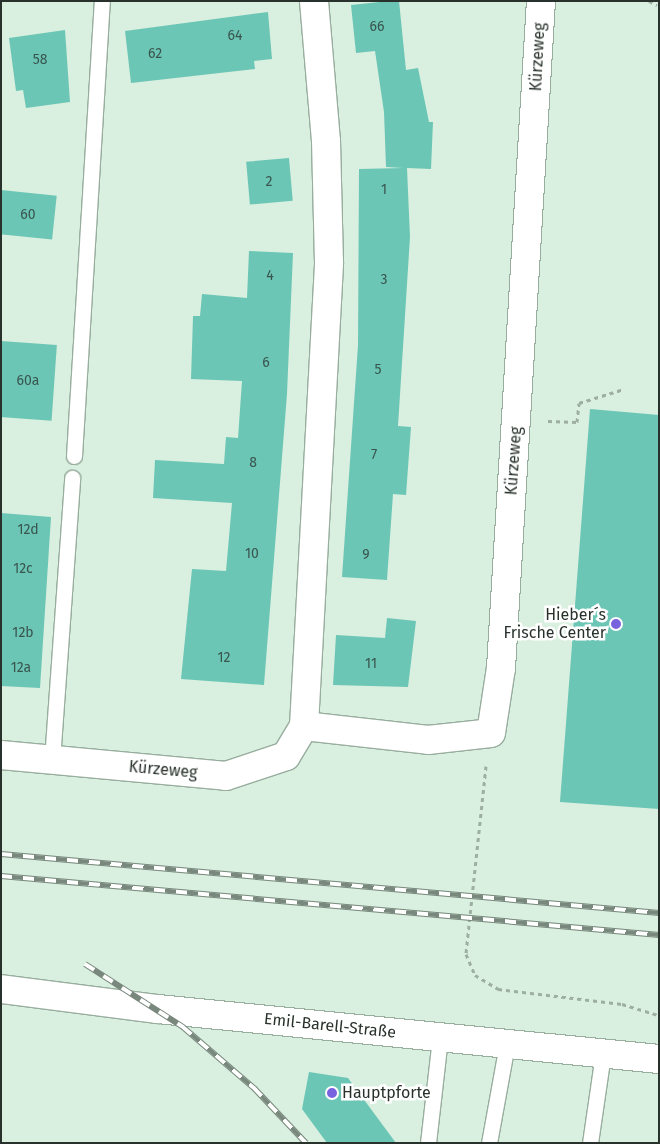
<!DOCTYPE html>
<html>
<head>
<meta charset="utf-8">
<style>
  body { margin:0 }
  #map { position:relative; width:660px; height:1144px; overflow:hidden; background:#d9efdf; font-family:"Fira Sans",sans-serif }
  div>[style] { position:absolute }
  .building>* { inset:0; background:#6cc6b6; transform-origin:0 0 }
  .path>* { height:3px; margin-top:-1.5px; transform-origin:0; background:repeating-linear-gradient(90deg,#9daea2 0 4px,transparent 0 8px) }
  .roads { filter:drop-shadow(1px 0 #98ad9e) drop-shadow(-1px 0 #98ad9e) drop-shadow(0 1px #98ad9e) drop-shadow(0 -1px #98ad9e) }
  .lane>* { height:15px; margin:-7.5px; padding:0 7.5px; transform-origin:7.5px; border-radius:7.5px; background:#fff }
  .street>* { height:28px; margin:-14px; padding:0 14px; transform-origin:14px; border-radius:14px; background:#fff }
  .rail>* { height:5.5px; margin-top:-2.75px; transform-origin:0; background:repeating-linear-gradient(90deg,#fff 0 11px,#79887d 0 22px); box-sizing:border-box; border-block:1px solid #79887d }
  .dots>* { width:14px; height:14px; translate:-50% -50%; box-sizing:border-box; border:2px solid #fff; border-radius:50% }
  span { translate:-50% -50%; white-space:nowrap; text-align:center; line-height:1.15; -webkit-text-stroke:5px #fff; paint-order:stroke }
  .number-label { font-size:14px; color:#39564e }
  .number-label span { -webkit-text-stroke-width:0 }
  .street-label { font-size:16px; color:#28312b }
  .poi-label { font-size:16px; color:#28312b }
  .right { translate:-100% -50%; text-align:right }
  .left { translate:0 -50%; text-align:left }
  .frame { position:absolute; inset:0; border:2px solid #28312b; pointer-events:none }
</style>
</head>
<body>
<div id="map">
  <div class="building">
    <i style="clip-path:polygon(389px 1px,399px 1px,406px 70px,418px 68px,429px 122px,433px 122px,431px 169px,407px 168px,410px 237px,398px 426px,411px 427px,406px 495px,393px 494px,387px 580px,342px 577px,358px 345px,359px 169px,403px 168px,386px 167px,384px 112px,375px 51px,356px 53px,351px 5px)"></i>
    <i style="clip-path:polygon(268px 12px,272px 59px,254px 61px,255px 69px,131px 83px,125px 31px)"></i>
    <i style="clip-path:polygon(65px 30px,70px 102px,26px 108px,23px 90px,16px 91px,9px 38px)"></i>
    <i style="left:289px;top:158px;width:43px;height:43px;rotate:85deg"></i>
    <i style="left:1px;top:190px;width:56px;height:44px;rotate:6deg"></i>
    <i style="clip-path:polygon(249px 251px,293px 253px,287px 394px,264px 685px,181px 679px,192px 569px,226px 571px,232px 503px,153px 498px,155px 460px,224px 464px,226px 437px,238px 438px,242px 381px,191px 379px,193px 316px,200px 316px,202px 294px,247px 298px)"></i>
    <i style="left:1px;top:341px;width:56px;height:76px;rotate:4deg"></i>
    <i style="clip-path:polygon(590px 409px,659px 415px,659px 809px,560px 802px)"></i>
    <i style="clip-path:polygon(1px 513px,51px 517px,40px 688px,1px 686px)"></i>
    <i style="clip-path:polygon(387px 618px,416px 621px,408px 687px,333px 685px,336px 635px,385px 638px)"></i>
    <i style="clip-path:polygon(309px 1072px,348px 1078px,396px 1143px,327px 1143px,302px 1109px)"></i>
  </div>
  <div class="path">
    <i style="left:649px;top:1px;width:9px;rotate:27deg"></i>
    <i style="left:548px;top:421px;width:29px;rotate:2deg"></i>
    <i style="left:577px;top:422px;width:19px;rotate:-84deg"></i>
    <i style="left:579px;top:403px;width:47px;rotate:-17.3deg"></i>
    <i style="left:486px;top:766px;width:189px;rotate:96.1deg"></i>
    <i style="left:466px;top:954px;width:23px;rotate:67deg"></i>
    <i style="left:475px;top:975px;width:27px;rotate:31deg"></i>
    <i style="left:498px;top:989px;width:125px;rotate:6.9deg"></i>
    <i style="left:622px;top:1004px;width:39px;rotate:17deg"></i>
  </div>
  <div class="roads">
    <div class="lane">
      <i style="left:74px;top:456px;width:456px;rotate:-86.5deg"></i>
      <i style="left:52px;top:760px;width:283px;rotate:-85.9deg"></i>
      <i style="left:428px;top:1143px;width:107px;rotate:-83.5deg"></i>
      <i style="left:489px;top:1143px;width:101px;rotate:-79.7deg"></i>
      <i style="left:590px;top:1143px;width:90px;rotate:-81.7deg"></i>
    </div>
    <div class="street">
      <i style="left:304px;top:726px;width:125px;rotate:6.4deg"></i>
      <i style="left:428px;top:740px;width:63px;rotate:-6.3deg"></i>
      <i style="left:491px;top:733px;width:66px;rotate:-81.3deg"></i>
      <i style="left:501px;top:668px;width:668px;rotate:-86.57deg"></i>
      <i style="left:1px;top:755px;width:226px;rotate:5.3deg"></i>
      <i style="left:226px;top:776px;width:63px;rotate:-18.4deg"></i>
      <i style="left:286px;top:756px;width:35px;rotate:-59deg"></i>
      <i style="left:304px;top:726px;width:464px;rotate:-86.9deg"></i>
      <i style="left:329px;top:263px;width:122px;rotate:-91.4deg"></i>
      <i style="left:326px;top:141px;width:141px;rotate:-94.9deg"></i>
      <i style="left:1px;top:989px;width:158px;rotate:7.3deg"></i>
      <i style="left:158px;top:1009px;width:503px;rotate:5.7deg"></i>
    </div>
  </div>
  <div class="rail">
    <i style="left:1px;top:854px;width:661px;rotate:5.12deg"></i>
    <i style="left:1px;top:876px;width:661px;rotate:5.12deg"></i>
    <i style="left:85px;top:964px;width:117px;rotate:32.7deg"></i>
    <i style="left:183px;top:1027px;width:94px;rotate:40.7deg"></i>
    <i style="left:254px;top:1088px;width:76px;rotate:46.6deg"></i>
  </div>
  <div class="dots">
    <i style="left:616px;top:624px;background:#7862dd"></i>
    <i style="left:332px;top:1093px;background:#7862dd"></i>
  </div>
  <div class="number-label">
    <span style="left:377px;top:27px">66</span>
    <span style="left:235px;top:36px">64</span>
    <span style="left:155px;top:54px">62</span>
    <span style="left:40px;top:60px">58</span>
    <span style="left:269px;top:182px">2</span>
    <span style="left:384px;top:190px">1</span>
    <span style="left:28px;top:215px">60</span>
    <span style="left:270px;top:276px">4</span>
    <span style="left:384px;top:280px">3</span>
    <span style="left:266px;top:363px">6</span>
    <span style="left:378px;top:370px">5</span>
    <span style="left:28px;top:381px">60a</span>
    <span style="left:374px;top:455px">7</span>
    <span style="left:253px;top:463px">8</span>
    <span style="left:28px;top:530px">12d</span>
    <span style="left:252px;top:554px">10</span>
    <span style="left:366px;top:555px">9</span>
    <span style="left:23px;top:569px">12c</span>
    <span style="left:23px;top:633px">12b</span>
    <span style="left:224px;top:658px">12</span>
    <span style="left:371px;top:664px">11</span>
    <span style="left:21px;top:668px">12a</span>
  </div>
  <div class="street-label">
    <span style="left:538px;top:57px;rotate:-87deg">Kürzeweg</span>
    <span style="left:514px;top:461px;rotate:-86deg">Kürzeweg</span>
    <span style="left:163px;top:770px;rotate:5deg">Kürzeweg</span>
    <span style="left:330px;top:1026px;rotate:6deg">Emil-Barell-Straße</span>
  </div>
  <div class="poi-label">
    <span class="right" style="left:606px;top:624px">Hieber´s<br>Frische Center</span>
    <span class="left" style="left:342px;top:1093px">Hauptpforte</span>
  </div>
  <div class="frame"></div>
</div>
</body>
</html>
